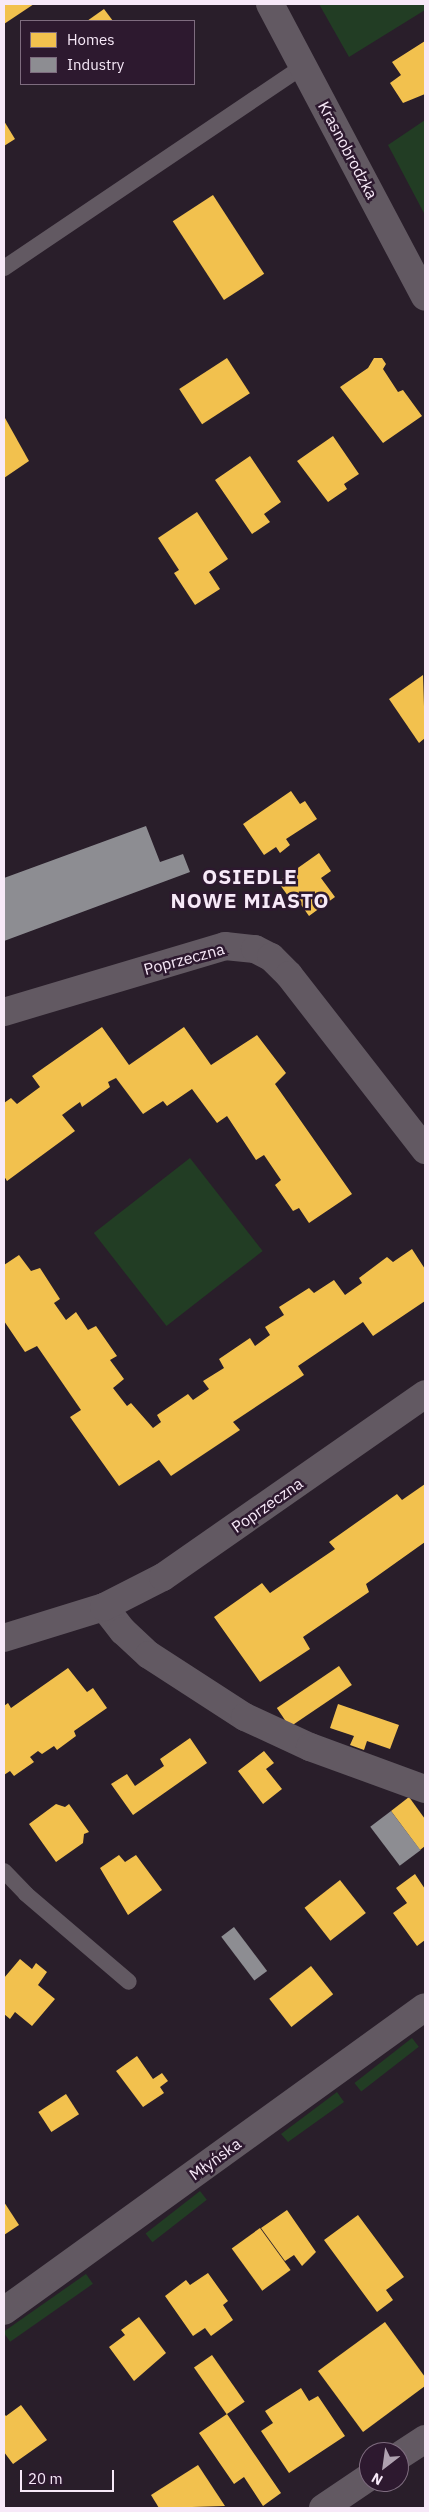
<!DOCTYPE html>
<html>
<head>
<meta charset="utf-8">
<style>
  body { margin:0 }
  #map { position:relative; width:429px; height:2512px; overflow:hidden; background:#291e2a; font-family:"IBM Plex Sans",sans-serif }
  div>[style] { position:absolute }
  .green>* { inset:0; background:#223d24; transform-origin:0 0 }
  .homes>* { inset:0; background:#f2c14e; transform-origin:0 0 }
  .industry>* { inset:0; background:#8d8d92; transform-origin:0 0 }
  .service>* { height:16px; margin:-8px; padding:0 8px; transform-origin:8px; border-radius:8px; background:#625962 }
  .minor>* { height:28px; margin:-14px; padding:0 14px; transform-origin:14px; border-radius:14px; background:#625962 }
  .tertiary>* { height:28px; margin:-14px; padding:0 14px; transform-origin:14px; border-radius:14px; background:#625962 }
  span { translate:-50% -50%; white-space:nowrap; text-align:center; line-height:1.15; -webkit-text-stroke:5px #2d192f; paint-order:stroke }
  .street-label { font-size:16px; color:#f7e9f8 }
  .district-label { font-size:21px; color:#f7e9f8; font-weight:700; letter-spacing:1px }
  .frame { position:absolute; inset:0; border:5px solid #f7e9f8; pointer-events:none }
  .legend { position:absolute; left:20px; top:20px; width:175px; height:65px; box-sizing:border-box; background:#2d192f; border:1px solid #7e6c7f; margin:0; padding:6px 9px; list-style:none; font-size:15px; color:#f7e9f8 }
  .legend li { display:flex; align-items:center; gap:10px; height:25px }
  .legend b { width:25px; border:1px solid #7e6c7f }
  .north { position:absolute; left:359px; top:2442px; width:50px; height:50px; box-sizing:border-box; background:#2d192f; border:1px solid #7e6c7f; border-radius:50%; rotate:210deg; font-size:14px; font-weight:700; line-height:20px; text-align:center; color:#f7e9f8 }
  .north::after { content:''; display:block; margin:auto; width:18px; height:22px; background:#afa2b0; clip-path:polygon(50% 0,100% 100%,50% 72%,0 100%) }
  .scale { position:absolute; left:20px; top:2470px; width:94px; height:22px; box-sizing:border-box; border:2px solid #f7e9f8; border-top:0; padding-left:6px; font-size:15px; line-height:18px; white-space:nowrap; color:#f7e9f8; -webkit-text-stroke:4px #2d192f; paint-order:stroke }
</style>
</head>
<body>
<div id="map">
  <div class="green">
    <i style="clip-path:polygon(319px 4px,425px 4px,425px 10px,349px 57px)"></i>
    <i style="clip-path:polygon(425px 120px,425px 215px,388px 145px)"></i>
    <i style="left:190px;top:1158px;width:118px;height:122px;rotate:52deg"></i>
    <i style="left:412px;top:2038px;width:11px;height:73px;rotate:52deg"></i>
    <i style="clip-path:polygon(337px 2092px,344px 2102px,288px 2142px,281px 2134px)"></i>
    <i style="left:200px;top:2191px;width:11px;height:69px;rotate:52deg"></i>
    <i style="left:86px;top:2274px;width:12px;height:101px;rotate:55deg"></i>
  </div>
  <div class="homes">
    <i style="clip-path:polygon(4px 4px,34px 4px,4px 24px)"></i>
    <i style="clip-path:polygon(104px 9px,113px 21px,87px 21px)"></i>
    <i style="clip-path:polygon(425px 41px,425px 94px,403px 103px,390px 83px,401px 75px,392px 62px)"></i>
    <i style="clip-path:polygon(4px 121px,15px 139px,4px 146px)"></i>
    <i style="left:213px;top:195px;width:94px;height:48px;rotate:57deg"></i>
    <i style="left:227px;top:358px;width:42px;height:57px;rotate:57deg"></i>
    <i style="clip-path:polygon(374px 358px,382px 358px,386px 364px,383px 369px,398px 392px,403px 390px,422px 416px,383px 443px,340px 387px,368px 368px)"></i>
    <i style="clip-path:polygon(5px 418px,29px 461px,4px 478px,4px 419px)"></i>
    <i style="clip-path:polygon(333px 436px,359px 474px,344px 484px,347px 489px,328px 502px,297px 461px)"></i>
    <i style="clip-path:polygon(250px 456px,281px 502px,264px 514px,270px 522px,252px 534px,215px 480px)"></i>
    <i style="clip-path:polygon(197px 512px,228px 559px,209px 572px,220px 589px,195px 605px,174px 573px,179px 570px,158px 538px)"></i>
    <i style="clip-path:polygon(423px 675px,425px 738px,419px 743px,389px 699px)"></i>
    <i style="clip-path:polygon(291px 791px,300px 804px,305px 801px,317px 819px,286px 839px,290px 845px,280px 853px,276px 847px,264px 855px,243px 824px)"></i>
    <i style="clip-path:polygon(319px 853px,331px 871px,321px 878px,335px 897px,309px 916px,297px 899px,293px 903px,278px 882px)"></i>
    <i style="clip-path:polygon(102px 1027px,129px 1065px,184px 1027px,211px 1065px,257px 1035px,286px 1073px,275px 1084px,352px 1194px,309px 1223px,299px 1208px,293px 1211px,275px 1185px,281px 1180px,264px 1155px,256px 1160px,227px 1116px,217px 1123px,192px 1089px,167px 1106px,163px 1101px,143px 1114px,116px 1078px,108px 1082px,110px 1087px,82px 1107px,80px 1102px,62px 1115px,75px 1131px,7px 1181px,4px 1176px,4px 1103px,11px 1098px,17px 1104px,40px 1087px,32px 1076px)"></i>
    <i style="clip-path:polygon(412px 1249px,425px 1269px,425px 1301px,373px 1336px,363px 1322px,298px 1366px,304px 1375px,233px 1422px,240px 1430px,171px 1476px,159px 1460px,119px 1486px,70px 1417px,81px 1410px,37px 1346px,25px 1352px,4px 1321px,4px 1265px,19px 1255px,31px 1271px,40px 1268px,60px 1299px,54px 1303px,66px 1320px,76px 1312px,88px 1330px,96px 1326px,117px 1356px,110px 1360px,124px 1379px,113px 1388px,127px 1406px,131px 1403px,153px 1428px,161px 1422px,157px 1415px,188px 1394px,193px 1400px,209px 1389px,203px 1381px,224px 1368px,219px 1359px,250px 1338px,255px 1346px,270px 1335px,265px 1327px,284px 1315px,279px 1307px,309px 1288px,314px 1293px,334px 1280px,345px 1295px,362px 1283px,359px 1278px,387px 1257px,393px 1262px)"></i>
    <i style="clip-path:polygon(425px 1484px,425px 1542px,366px 1584px,369px 1592px,303px 1637px,310px 1649px,260px 1682px,214px 1617px,262px 1583px,270px 1593px,335px 1549px,329px 1542px,397px 1494px,402px 1500px)"></i>
    <i style="left:339px;top:1666px;width:23px;height:75px;rotate:56deg"></i>
    <i style="clip-path:polygon(68px 1668px,87px 1692px,93px 1688px,107px 1708px,74px 1731px,76px 1736px,57px 1750px,54px 1746px,42px 1754px,38px 1751px,30px 1757px,34px 1762px,14px 1776px,10px 1771px,4px 1775px,4px 1706px,8px 1703px,11px 1708px)"></i>
    <i style="clip-path:polygon(338px 1704px,399px 1725px,390px 1749px,367px 1741px,364px 1750px,350px 1745px,354px 1736px,330px 1728px)"></i>
    <i style="clip-path:polygon(190px 1738px,207px 1763px,133px 1815px,111px 1784px,127px 1774px,135px 1786px,164px 1766px,160px 1759px)"></i>
    <i style="clip-path:polygon(264px 1751px,274px 1763px,266px 1769px,282px 1789px,263px 1804px,238px 1771px)"></i>
    <i style="clip-path:polygon(409px 1797px,425px 1819px,425px 1846px,420px 1850px,391px 1811px)"></i>
    <i style="clip-path:polygon(56px 1804px,65px 1807px,69px 1804px,89px 1832px,84px 1834px,83px 1843px,56px 1862px,29px 1824px)"></i>
    <i style="clip-path:polygon(119px 1855px,125px 1862px,136px 1855px,162px 1890px,128px 1915px,100px 1868px)"></i>
    <i style="clip-path:polygon(415px 1874px,425px 1889px,425px 1940px,417px 1946px,393px 1913px,407px 1903px,396px 1888px)"></i>
    <i style="left:340px;top:1880px;width:42px;height:45px;rotate:52deg"></i>
    <i style="clip-path:polygon(20px 1959px,32px 1969px,36px 1963px,47px 1972px,38px 1985px,55px 1999px,32px 2026px,15px 2012px,10px 2019px,4px 2014px,4px 1978px)"></i>
    <i style="left:311px;top:1966px;width:36px;height:53px;rotate:52deg"></i>
    <i style="clip-path:polygon(137px 2056px,153px 2079px,162px 2073px,168px 2081px,160px 2087px,164px 2093px,143px 2107px,116px 2071px)"></i>
    <i style="left:66px;top:2094px;width:24px;height:33px;rotate:57deg"></i>
    <i style="clip-path:polygon(4px 2202px,19px 2225px,4px 2235px)"></i>
    <i style="clip-path:polygon(287px 2210px,316px 2252px,302px 2266px,294px 2255px,285px 2261px,261px 2228px)"></i>
    <i style="clip-path:polygon(358px 2215px,404px 2277px,386px 2290px,393px 2300px,377px 2312px,324px 2240px)"></i>
    <i style="left:260px;top:2228px;width:52px;height:35px;rotate:54deg"></i>
    <i style="clip-path:polygon(208px 2273px,228px 2301px,223px 2305px,233px 2320px,211px 2336px,205px 2328px,193px 2336px,165px 2296px,186px 2280px,190px 2285px)"></i>
    <i style="clip-path:polygon(139px 2317px,166px 2353px,134px 2381px,109px 2347px,125px 2335px,121px 2330px)"></i>
    <i style="clip-path:polygon(385px 2322px,425px 2377px,425px 2386px,363px 2432px,318px 2371px)"></i>
    <i style="left:212px;top:2355px;width:57px;height:22px;rotate:55deg"></i>
    <i style="clip-path:polygon(301px 2388px,309px 2401px,318px 2396px,345px 2436px,289px 2473px,261px 2431px,273px 2423px,265px 2411px)"></i>
    <i style="clip-path:polygon(21px 2405px,47px 2440px,13px 2464px,4px 2452px,4px 2414px,6px 2416px)"></i>
    <i style="clip-path:polygon(227px 2414px,281px 2493px,263px 2506px,244px 2477px,234px 2484px,199px 2433px)"></i>
    <i style="clip-path:polygon(198px 2465px,225px 2506px,159px 2508px,151px 2495px)"></i>
  </div>
  <div class="industry">
    <i style="clip-path:polygon(146px 826px,160px 862px,183px 854px,190px 872px,4px 941px,4px 878px)"></i>
    <i style="left:391px;top:1811px;width:49px;height:26px;rotate:53deg"></i>
    <i style="left:234px;top:1927px;width:55px;height:16px;rotate:53deg"></i>
  </div>
  <div class="service">
    <i style="left:4px;top:268px;width:362px;rotate:-34deg"></i>
    <i style="left:4px;top:1871px;width:32px;rotate:46deg"></i>
    <i style="left:26px;top:1894px;width:135px;rotate:40.5deg"></i>
  </div>
  <div class="minor">
    <i style="left:4px;top:1012px;width:231px;rotate:-16.6deg"></i>
    <i style="left:225px;top:946px;width:30px;rotate:6deg"></i>
    <i style="left:255px;top:949px;width:18px;rotate:27deg"></i>
    <i style="left:271px;top:957px;width:25px;rotate:45deg"></i>
    <i style="left:289px;top:975px;width:222px;rotate:52.1deg"></i>
    <i style="left:104px;top:1607px;width:31px;rotate:52deg"></i>
    <i style="left:123px;top:1631px;width:35px;rotate:43deg"></i>
    <i style="left:149px;top:1655px;width:114px;rotate:32.9deg"></i>
    <i style="left:245px;top:1717px;width:72px;rotate:24.8deg"></i>
    <i style="left:310px;top:1747px;width:122px;rotate:20.1deg"></i>
    <i style="left:4px;top:1638px;width:105px;rotate:-17.2deg"></i>
    <i style="left:104px;top:1607px;width:66px;rotate:-27deg"></i>
    <i style="left:163px;top:1577px;width:320px;rotate:-34.9deg"></i>
    <i style="left:399px;top:2456px;width:31px;rotate:-33deg"></i>
    <i style="left:323px;top:2508px;width:55px;rotate:-34deg"></i>
  </div>
  <div class="tertiary">
    <i style="left:270px;top:4px;width:331px;rotate:62.1deg"></i>
    <i style="left:4px;top:2311px;width:519px;rotate:-35.83deg"></i>
  </div>
  <div class="street-label">
    <span style="left:348px;top:150px;rotate:62deg">Krasnobrodzka</span>
    <span style="left:184px;top:959px;rotate:-15deg">Poprzeczna</span>
    <span style="left:267px;top:1505px;rotate:-35deg">Poprzeczna</span>
    <span style="left:215px;top:2159px;rotate:-36deg">Młyńska</span>
  </div>
  <div class="district-label">
    <span style="left:250px;top:888px">OSIEDLE<br>NOWE MIASTO</span>
  </div>
  <div class="frame"></div>
  <ul class="legend">
  <li><b style="height:14px;background:#f2c14e"></b>Homes</li>
  <li><b style="height:14px;background:#8d8d92"></b>Industry</li>
  </ul>
  <div class="north">N</div>
  <div class="scale">20 m</div>
</div>
</body>
</html>
